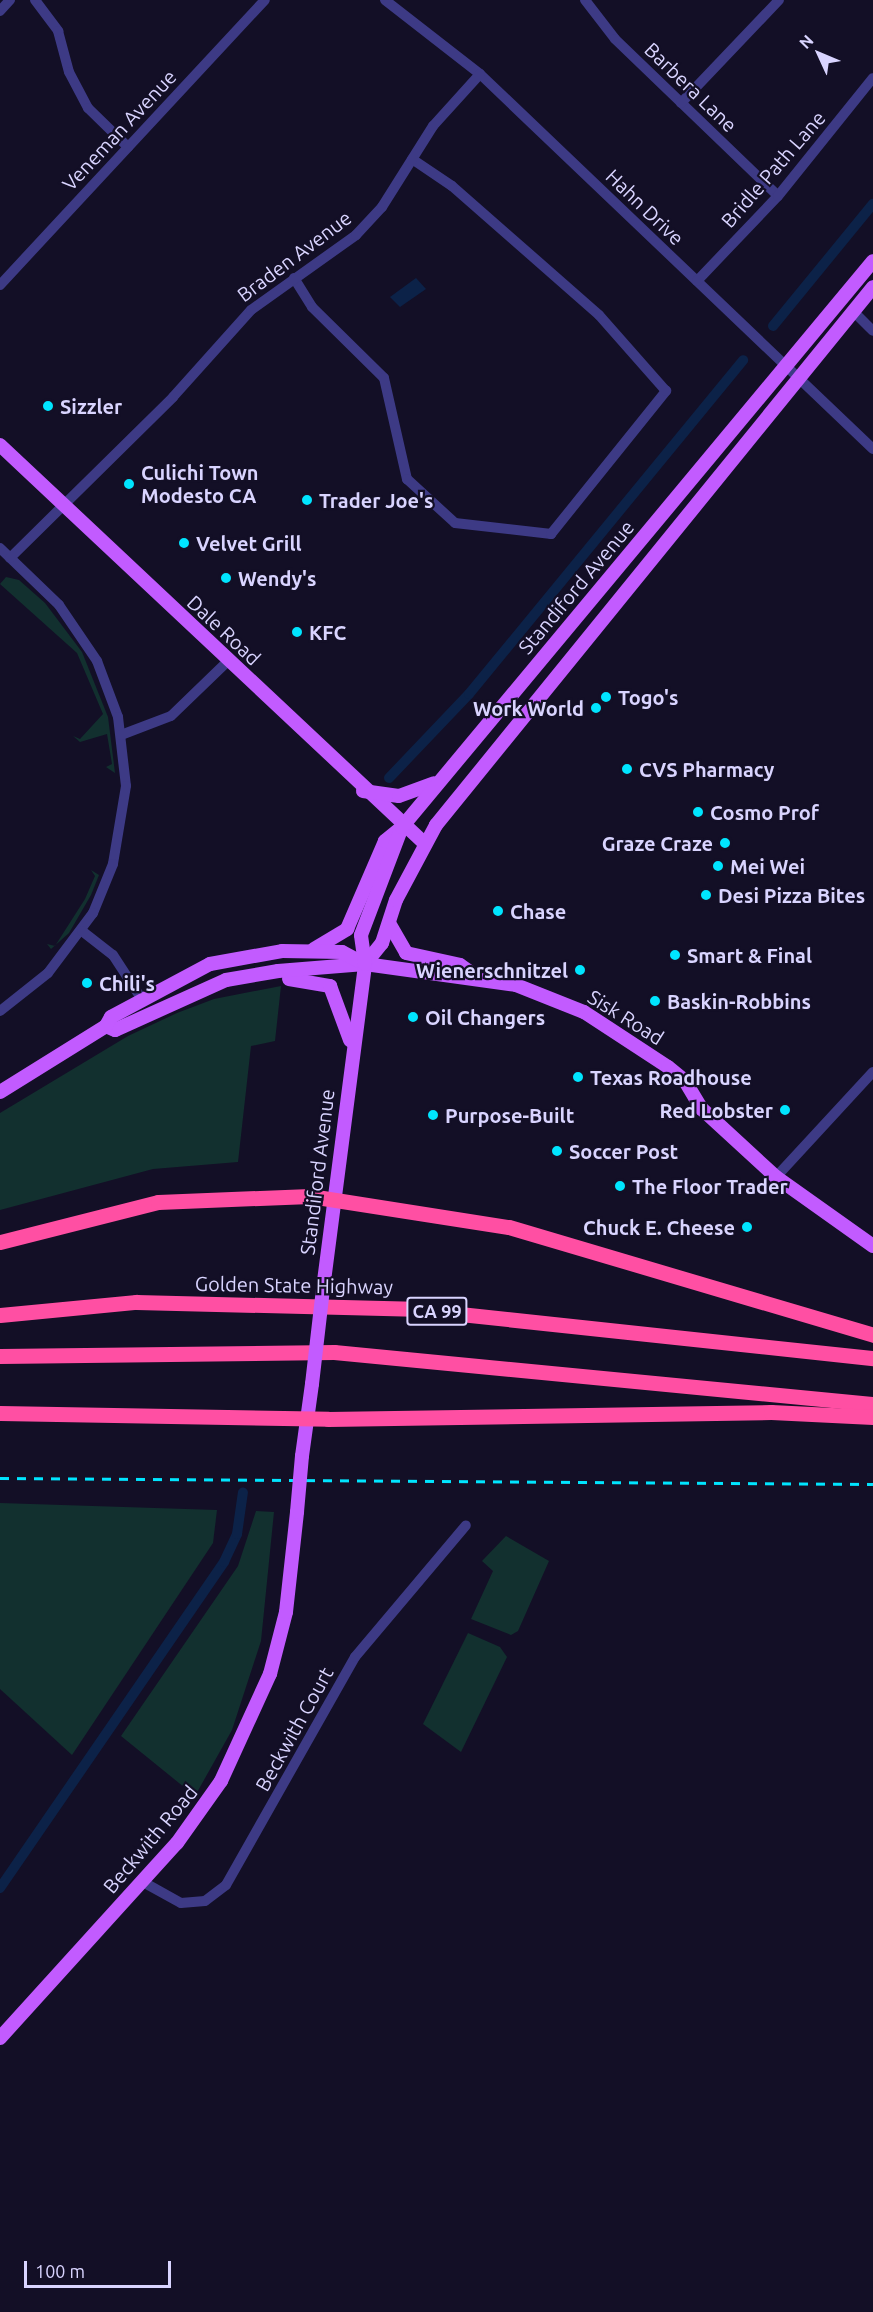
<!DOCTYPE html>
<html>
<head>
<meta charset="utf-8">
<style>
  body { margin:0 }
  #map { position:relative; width:873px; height:2312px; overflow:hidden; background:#130f26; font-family:Ubuntu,sans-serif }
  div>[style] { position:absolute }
  .green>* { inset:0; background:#12302f }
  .water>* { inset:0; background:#0c2248 }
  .canal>* { height:10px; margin:-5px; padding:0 5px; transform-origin:5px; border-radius:5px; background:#0c2248 }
  .minor>* { height:10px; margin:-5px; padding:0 5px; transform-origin:5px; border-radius:5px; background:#3d3a85 }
  .major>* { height:14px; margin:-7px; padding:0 7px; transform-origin:7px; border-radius:7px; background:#c25bff }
  .highway>* { height:15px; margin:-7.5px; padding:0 7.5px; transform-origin:7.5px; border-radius:7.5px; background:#ff4fa3 }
  .rail>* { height:3px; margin-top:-1.5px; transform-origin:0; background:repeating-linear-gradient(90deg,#00e5ff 0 9px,transparent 0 17px) }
  .major-bridge>* { height:14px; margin:-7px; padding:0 7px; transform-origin:7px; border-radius:7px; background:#c25bff }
  .dots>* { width:16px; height:16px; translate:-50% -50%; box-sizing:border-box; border:3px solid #130f26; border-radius:50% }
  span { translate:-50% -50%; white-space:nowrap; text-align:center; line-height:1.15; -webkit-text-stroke:4.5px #130f26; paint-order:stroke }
  .shield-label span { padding:2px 4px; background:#130f26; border:2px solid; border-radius:4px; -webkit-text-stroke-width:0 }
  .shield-label { font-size:18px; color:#d9d4ff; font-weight:700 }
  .street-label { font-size:20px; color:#d9d4ff }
  .poi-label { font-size:20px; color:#d9d4ff; font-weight:700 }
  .left { translate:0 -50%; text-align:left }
  .right { translate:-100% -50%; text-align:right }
  .north { position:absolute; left:789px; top:24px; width:60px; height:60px; -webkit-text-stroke:4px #130f26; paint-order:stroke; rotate:314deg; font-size:16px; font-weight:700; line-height:24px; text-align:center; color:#d9d4ff }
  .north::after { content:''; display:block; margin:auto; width:21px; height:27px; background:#d9d4ff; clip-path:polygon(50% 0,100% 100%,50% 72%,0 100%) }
  .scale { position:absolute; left:24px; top:2261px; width:147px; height:27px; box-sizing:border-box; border:3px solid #d9d4ff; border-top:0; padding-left:8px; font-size:18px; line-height:21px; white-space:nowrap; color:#d9d4ff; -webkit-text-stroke:4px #130f26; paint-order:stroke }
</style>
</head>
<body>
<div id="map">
  <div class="green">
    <i style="clip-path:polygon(6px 577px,19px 580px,45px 603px,82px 652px,108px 717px,115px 773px,106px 767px,112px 764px,107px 734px,80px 742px,73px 736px,80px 739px,103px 714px,77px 653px,0 584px)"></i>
    <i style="clip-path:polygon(91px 870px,99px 875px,91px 895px,69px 933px,51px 949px,47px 944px,55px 946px,85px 899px,95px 876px)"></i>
    <i style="clip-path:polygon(281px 986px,275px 1041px,251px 1046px,238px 1162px,153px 1169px,0 1210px,0 1113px,128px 1036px,177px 1013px,214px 999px)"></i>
    <i style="clip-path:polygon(0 1503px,217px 1510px,213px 1543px,72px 1755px,0 1689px)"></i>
    <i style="clip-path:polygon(256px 1511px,274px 1512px,261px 1641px,232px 1730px,195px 1796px,121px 1736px,238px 1566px)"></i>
    <i style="clip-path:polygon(506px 1536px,549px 1561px,518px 1631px,511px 1635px,471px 1619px,493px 1571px,482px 1561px)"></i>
    <i style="clip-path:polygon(468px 1633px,500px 1647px,507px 1657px,461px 1752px,423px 1724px)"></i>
  </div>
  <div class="water">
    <i style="clip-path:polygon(416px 278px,426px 289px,400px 307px,390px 297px)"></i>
  </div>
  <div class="canal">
    <i style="left:773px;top:326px;width:158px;rotate:-50.7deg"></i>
    <i style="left:389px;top:778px;width:116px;rotate:-46.4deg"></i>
    <i style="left:469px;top:694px;width:432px;rotate:-50.6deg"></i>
    <i style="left:0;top:1888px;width:396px;rotate:-55.5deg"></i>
    <i style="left:224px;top:1562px;width:31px;rotate:-65deg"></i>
    <i style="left:237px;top:1534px;width:42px;rotate:-81.9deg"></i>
  </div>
  <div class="minor">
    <i style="left:35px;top:0;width:39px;rotate:53deg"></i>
    <i style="left:58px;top:31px;width:42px;rotate:75deg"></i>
    <i style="left:69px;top:72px;width:41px;rotate:62.2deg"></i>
    <i style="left:88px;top:108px;width:56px;rotate:44.3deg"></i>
    <i style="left:385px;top:0;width:120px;rotate:37.9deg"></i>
    <i style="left:480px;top:74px;width:543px;rotate:43.66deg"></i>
    <i style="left:585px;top:0;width:49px;rotate:52.4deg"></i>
    <i style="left:615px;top:39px;width:226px;rotate:43.9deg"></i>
    <i style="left:0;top:11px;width:15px;rotate:-48deg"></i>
    <i style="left:681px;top:103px;width:142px;rotate:-46.4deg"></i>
    <i style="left:294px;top:278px;width:34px;rotate:58deg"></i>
    <i style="left:312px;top:307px;width:101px;rotate:44.6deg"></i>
    <i style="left:384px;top:378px;width:104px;rotate:77.2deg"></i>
    <i style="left:407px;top:479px;width:65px;rotate:42.5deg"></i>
    <i style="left:455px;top:523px;width:97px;rotate:6.5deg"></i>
    <i style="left:551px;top:534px;width:184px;rotate:-51.2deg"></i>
    <i style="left:666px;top:391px;width:101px;rotate:-131.4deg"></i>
    <i style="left:599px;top:315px;width:196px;rotate:-138.7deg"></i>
    <i style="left:452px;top:186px;width:48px;rotate:-146deg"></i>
    <i style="left:697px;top:281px;width:117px;rotate:-46.4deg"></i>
    <i style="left:778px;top:196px;width:151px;rotate:-51.2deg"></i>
    <i style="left:0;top:285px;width:389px;rotate:-47.1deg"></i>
    <i style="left:853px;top:311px;width:28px;rotate:45deg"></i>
    <i style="left:0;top:548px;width:82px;rotate:44deg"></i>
    <i style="left:59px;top:605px;width:68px;rotate:55.8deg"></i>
    <i style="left:97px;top:661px;width:60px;rotate:69.4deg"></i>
    <i style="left:118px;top:717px;width:69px;rotate:83.4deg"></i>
    <i style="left:126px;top:786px;width:79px;rotate:99.5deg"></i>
    <i style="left:113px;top:864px;width:53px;rotate:112.2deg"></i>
    <i style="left:93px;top:913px;width:75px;rotate:126.9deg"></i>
    <i style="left:48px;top:973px;width:61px;rotate:141.6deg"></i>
    <i style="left:10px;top:558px;width:229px;rotate:-44.6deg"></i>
    <i style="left:173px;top:397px;width:117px;rotate:-48.1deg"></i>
    <i style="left:251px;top:310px;width:129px;rotate:-35.5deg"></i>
    <i style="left:356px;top:235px;width:38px;rotate:-47deg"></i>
    <i style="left:382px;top:207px;width:96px;rotate:-57.8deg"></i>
    <i style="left:433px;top:126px;width:70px;rotate:-47.9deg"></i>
    <i style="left:121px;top:735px;width:53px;rotate:-20.8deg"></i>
    <i style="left:171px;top:716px;width:79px;rotate:-44deg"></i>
    <i style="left:82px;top:931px;width:39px;rotate:38deg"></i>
    <i style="left:113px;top:955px;width:51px;rotate:56.9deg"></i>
    <i style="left:776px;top:1177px;width:143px;rotate:-47.3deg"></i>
    <i style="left:143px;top:1882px;width:43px;rotate:28.9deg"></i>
    <i style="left:181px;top:1903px;width:24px;rotate:-5deg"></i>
    <i style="left:205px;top:1901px;width:26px;rotate:-37deg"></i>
    <i style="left:226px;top:1885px;width:262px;rotate:-60.5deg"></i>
    <i style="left:355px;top:1657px;width:172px;rotate:-49.9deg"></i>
  </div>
  <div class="major">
    <i style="left:0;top:445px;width:580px;rotate:43.18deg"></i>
    <i style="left:363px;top:791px;width:36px;rotate:8deg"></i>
    <i style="left:399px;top:796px;width:37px;rotate:-20deg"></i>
    <i style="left:389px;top:923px;width:34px;rotate:60deg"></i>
    <i style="left:406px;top:953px;width:55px;rotate:12.5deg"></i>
    <i style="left:460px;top:965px;width:19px;rotate:35deg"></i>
    <i style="left:314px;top:949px;width:39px;rotate:-31deg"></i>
    <i style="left:347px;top:929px;width:96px;rotate:-66.6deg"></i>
    <i style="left:385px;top:841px;width:19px;rotate:-39deg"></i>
    <i style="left:365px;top:964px;width:27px;rotate:-51deg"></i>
    <i style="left:382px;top:943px;width:45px;rotate:-72deg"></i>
    <i style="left:396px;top:900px;width:85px;rotate:-61.9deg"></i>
    <i style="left:436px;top:825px;width:693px;rotate:-50.91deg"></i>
    <i style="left:289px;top:979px;width:42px;rotate:9.7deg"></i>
    <i style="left:330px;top:986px;width:58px;rotate:69.7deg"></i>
    <i style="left:106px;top:1026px;width:10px;rotate:24deg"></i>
    <i style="left:115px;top:1030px;width:122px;rotate:-24.2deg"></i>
    <i style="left:226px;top:980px;width:53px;rotate:-9.8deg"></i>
    <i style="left:278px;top:971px;width:87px;rotate:-4.6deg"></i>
    <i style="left:365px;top:964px;width:152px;rotate:7.9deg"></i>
    <i style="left:516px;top:985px;width:73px;rotate:21.7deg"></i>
    <i style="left:584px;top:1012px;width:100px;rotate:33.2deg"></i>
    <i style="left:668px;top:1067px;width:22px;rotate:39deg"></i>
    <i style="left:685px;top:1081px;width:33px;rotate:59deg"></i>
    <i style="left:702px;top:1109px;width:100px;rotate:42.6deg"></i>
    <i style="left:776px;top:1177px;width:119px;rotate:35.4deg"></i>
    <i style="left:0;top:1092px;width:125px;rotate:-31.9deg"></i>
    <i style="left:106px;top:1026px;width:10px;rotate:-61deg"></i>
    <i style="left:111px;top:1017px;width:112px;rotate:-28.2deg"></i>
    <i style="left:210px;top:964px;width:73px;rotate:-10.2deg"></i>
    <i style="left:282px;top:951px;width:60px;rotate:1deg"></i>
    <i style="left:342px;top:952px;width:26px;rotate:28deg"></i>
    <i style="left:324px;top:1281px;width:320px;rotate:-82.6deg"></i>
    <i style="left:365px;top:964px;width:29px;rotate:-98deg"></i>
    <i style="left:361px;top:935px;width:116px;rotate:-69.2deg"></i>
    <i style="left:402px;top:827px;width:736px;rotate:-50.23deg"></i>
    <i style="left:302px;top:1456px;width:73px;rotate:-82.1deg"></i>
    <i style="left:0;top:2038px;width:263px;rotate:-47.8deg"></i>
    <i style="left:177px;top:1843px;width:76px;rotate:-54.6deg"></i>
    <i style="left:221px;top:1781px;width:118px;rotate:-65.4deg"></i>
    <i style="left:270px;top:1674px;width:64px;rotate:-75.5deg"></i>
    <i style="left:286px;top:1612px;width:101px;rotate:-83.7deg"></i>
  </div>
  <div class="highway">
    <i style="left:0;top:1242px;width:163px;rotate:-14.2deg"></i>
    <i style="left:158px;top:1202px;width:152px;rotate:-2.3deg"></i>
    <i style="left:310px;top:1196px;width:201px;rotate:8.9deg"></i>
    <i style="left:509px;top:1227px;width:380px;rotate:16.5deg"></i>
    <i style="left:0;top:1315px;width:137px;rotate:-5.5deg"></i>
    <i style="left:136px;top:1302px;width:277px;rotate:1.4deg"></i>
    <i style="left:413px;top:1309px;width:463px;rotate:6.1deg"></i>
    <i style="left:0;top:1356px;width:334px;rotate:-0.7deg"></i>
    <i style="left:334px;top:1352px;width:542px;rotate:5.51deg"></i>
    <i style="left:0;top:1413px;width:328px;rotate:1deg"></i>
    <i style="left:328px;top:1419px;width:443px;rotate:-0.9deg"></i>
    <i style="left:771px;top:1412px;width:102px;rotate:2.8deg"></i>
  </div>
  <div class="rail">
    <i style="left:0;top:1478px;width:873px;rotate:0.39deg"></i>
  </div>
  <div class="major-bridge">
    <i style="left:312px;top:1384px;width:104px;rotate:-83.4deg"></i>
    <i style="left:297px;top:1512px;width:56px;rotate:-84.9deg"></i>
  </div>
  <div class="dots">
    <i style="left:48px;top:406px;background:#00e5ff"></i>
    <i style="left:129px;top:484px;background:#00e5ff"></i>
    <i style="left:307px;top:500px;background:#00e5ff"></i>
    <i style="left:184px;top:543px;background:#00e5ff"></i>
    <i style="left:226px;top:578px;background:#00e5ff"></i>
    <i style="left:297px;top:632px;background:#00e5ff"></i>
    <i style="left:606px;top:697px;background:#00e5ff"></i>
    <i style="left:596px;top:708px;background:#00e5ff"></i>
    <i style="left:627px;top:769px;background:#00e5ff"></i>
    <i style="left:698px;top:812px;background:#00e5ff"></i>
    <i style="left:725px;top:843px;background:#00e5ff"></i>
    <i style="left:718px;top:866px;background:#00e5ff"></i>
    <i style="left:706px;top:895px;background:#00e5ff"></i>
    <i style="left:498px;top:911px;background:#00e5ff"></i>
    <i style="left:675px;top:955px;background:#00e5ff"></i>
    <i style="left:580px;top:970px;background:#00e5ff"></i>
    <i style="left:87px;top:983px;background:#00e5ff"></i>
    <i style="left:655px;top:1001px;background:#00e5ff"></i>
    <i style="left:413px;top:1017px;background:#00e5ff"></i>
    <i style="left:578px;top:1077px;background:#00e5ff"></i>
    <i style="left:785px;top:1110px;background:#00e5ff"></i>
    <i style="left:433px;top:1115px;background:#00e5ff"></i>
    <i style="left:557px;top:1151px;background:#00e5ff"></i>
    <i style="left:620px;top:1186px;background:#00e5ff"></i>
    <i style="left:747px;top:1227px;background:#00e5ff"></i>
  </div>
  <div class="shield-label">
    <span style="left:437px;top:1311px">CA 99</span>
  </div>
  <div class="street-label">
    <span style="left:691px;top:87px;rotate:44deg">Barbera Lane</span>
    <span style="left:119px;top:130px;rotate:-47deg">Veneman Avenue</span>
    <span style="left:773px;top:169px;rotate:-49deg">Bridle Path Lane</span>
    <span style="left:645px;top:207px;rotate:44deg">Hahn Drive</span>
    <span style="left:294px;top:256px;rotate:-37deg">Braden Avenue</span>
    <span style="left:576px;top:587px;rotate:-50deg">Standiford Avenue</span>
    <span style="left:224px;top:630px;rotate:43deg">Dale Road</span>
    <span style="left:626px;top:1017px;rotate:32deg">Sisk Road</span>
    <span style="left:317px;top:1172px;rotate:-83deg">Standiford Avenue</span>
    <span style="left:294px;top:1285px;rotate:1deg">Golden State Highway</span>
    <span style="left:294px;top:1729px;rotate:-61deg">Beckwith Court</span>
    <span style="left:150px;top:1839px;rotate:-50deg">Beckwith Road</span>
  </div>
  <div class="poi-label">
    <span class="left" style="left:60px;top:406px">Sizzler</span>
    <span class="left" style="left:141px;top:484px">Culichi Town<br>Modesto CA</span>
    <span class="left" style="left:319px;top:500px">Trader Joe's</span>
    <span class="left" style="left:196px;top:543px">Velvet Grill</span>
    <span class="left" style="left:238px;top:578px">Wendy's</span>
    <span class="left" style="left:309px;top:632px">KFC</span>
    <span class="left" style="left:618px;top:697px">Togo's</span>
    <span class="right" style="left:584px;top:708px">Work World</span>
    <span class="left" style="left:639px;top:769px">CVS Pharmacy</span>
    <span class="left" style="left:710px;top:812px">Cosmo Prof</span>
    <span class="right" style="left:713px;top:843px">Graze Craze</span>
    <span class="left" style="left:730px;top:866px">Mei Wei</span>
    <span class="left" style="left:718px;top:895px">Desi Pizza Bites</span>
    <span class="left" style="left:510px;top:911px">Chase</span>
    <span class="left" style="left:687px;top:955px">Smart &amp; Final</span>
    <span class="right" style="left:568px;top:970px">Wienerschnitzel</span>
    <span class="left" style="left:99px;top:983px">Chili's</span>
    <span class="left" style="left:667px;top:1001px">Baskin-Robbins</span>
    <span class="left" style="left:425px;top:1017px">Oil Changers</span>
    <span class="left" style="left:590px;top:1077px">Texas Roadhouse</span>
    <span class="right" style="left:773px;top:1110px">Red Lobster</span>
    <span class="left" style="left:445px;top:1115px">Purpose-Built</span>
    <span class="left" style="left:569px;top:1151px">Soccer Post</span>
    <span class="left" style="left:632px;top:1186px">The Floor Trader</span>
    <span class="right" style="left:735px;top:1227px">Chuck E. Cheese</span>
  </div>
  <div class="north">N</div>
  <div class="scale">100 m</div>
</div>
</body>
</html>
